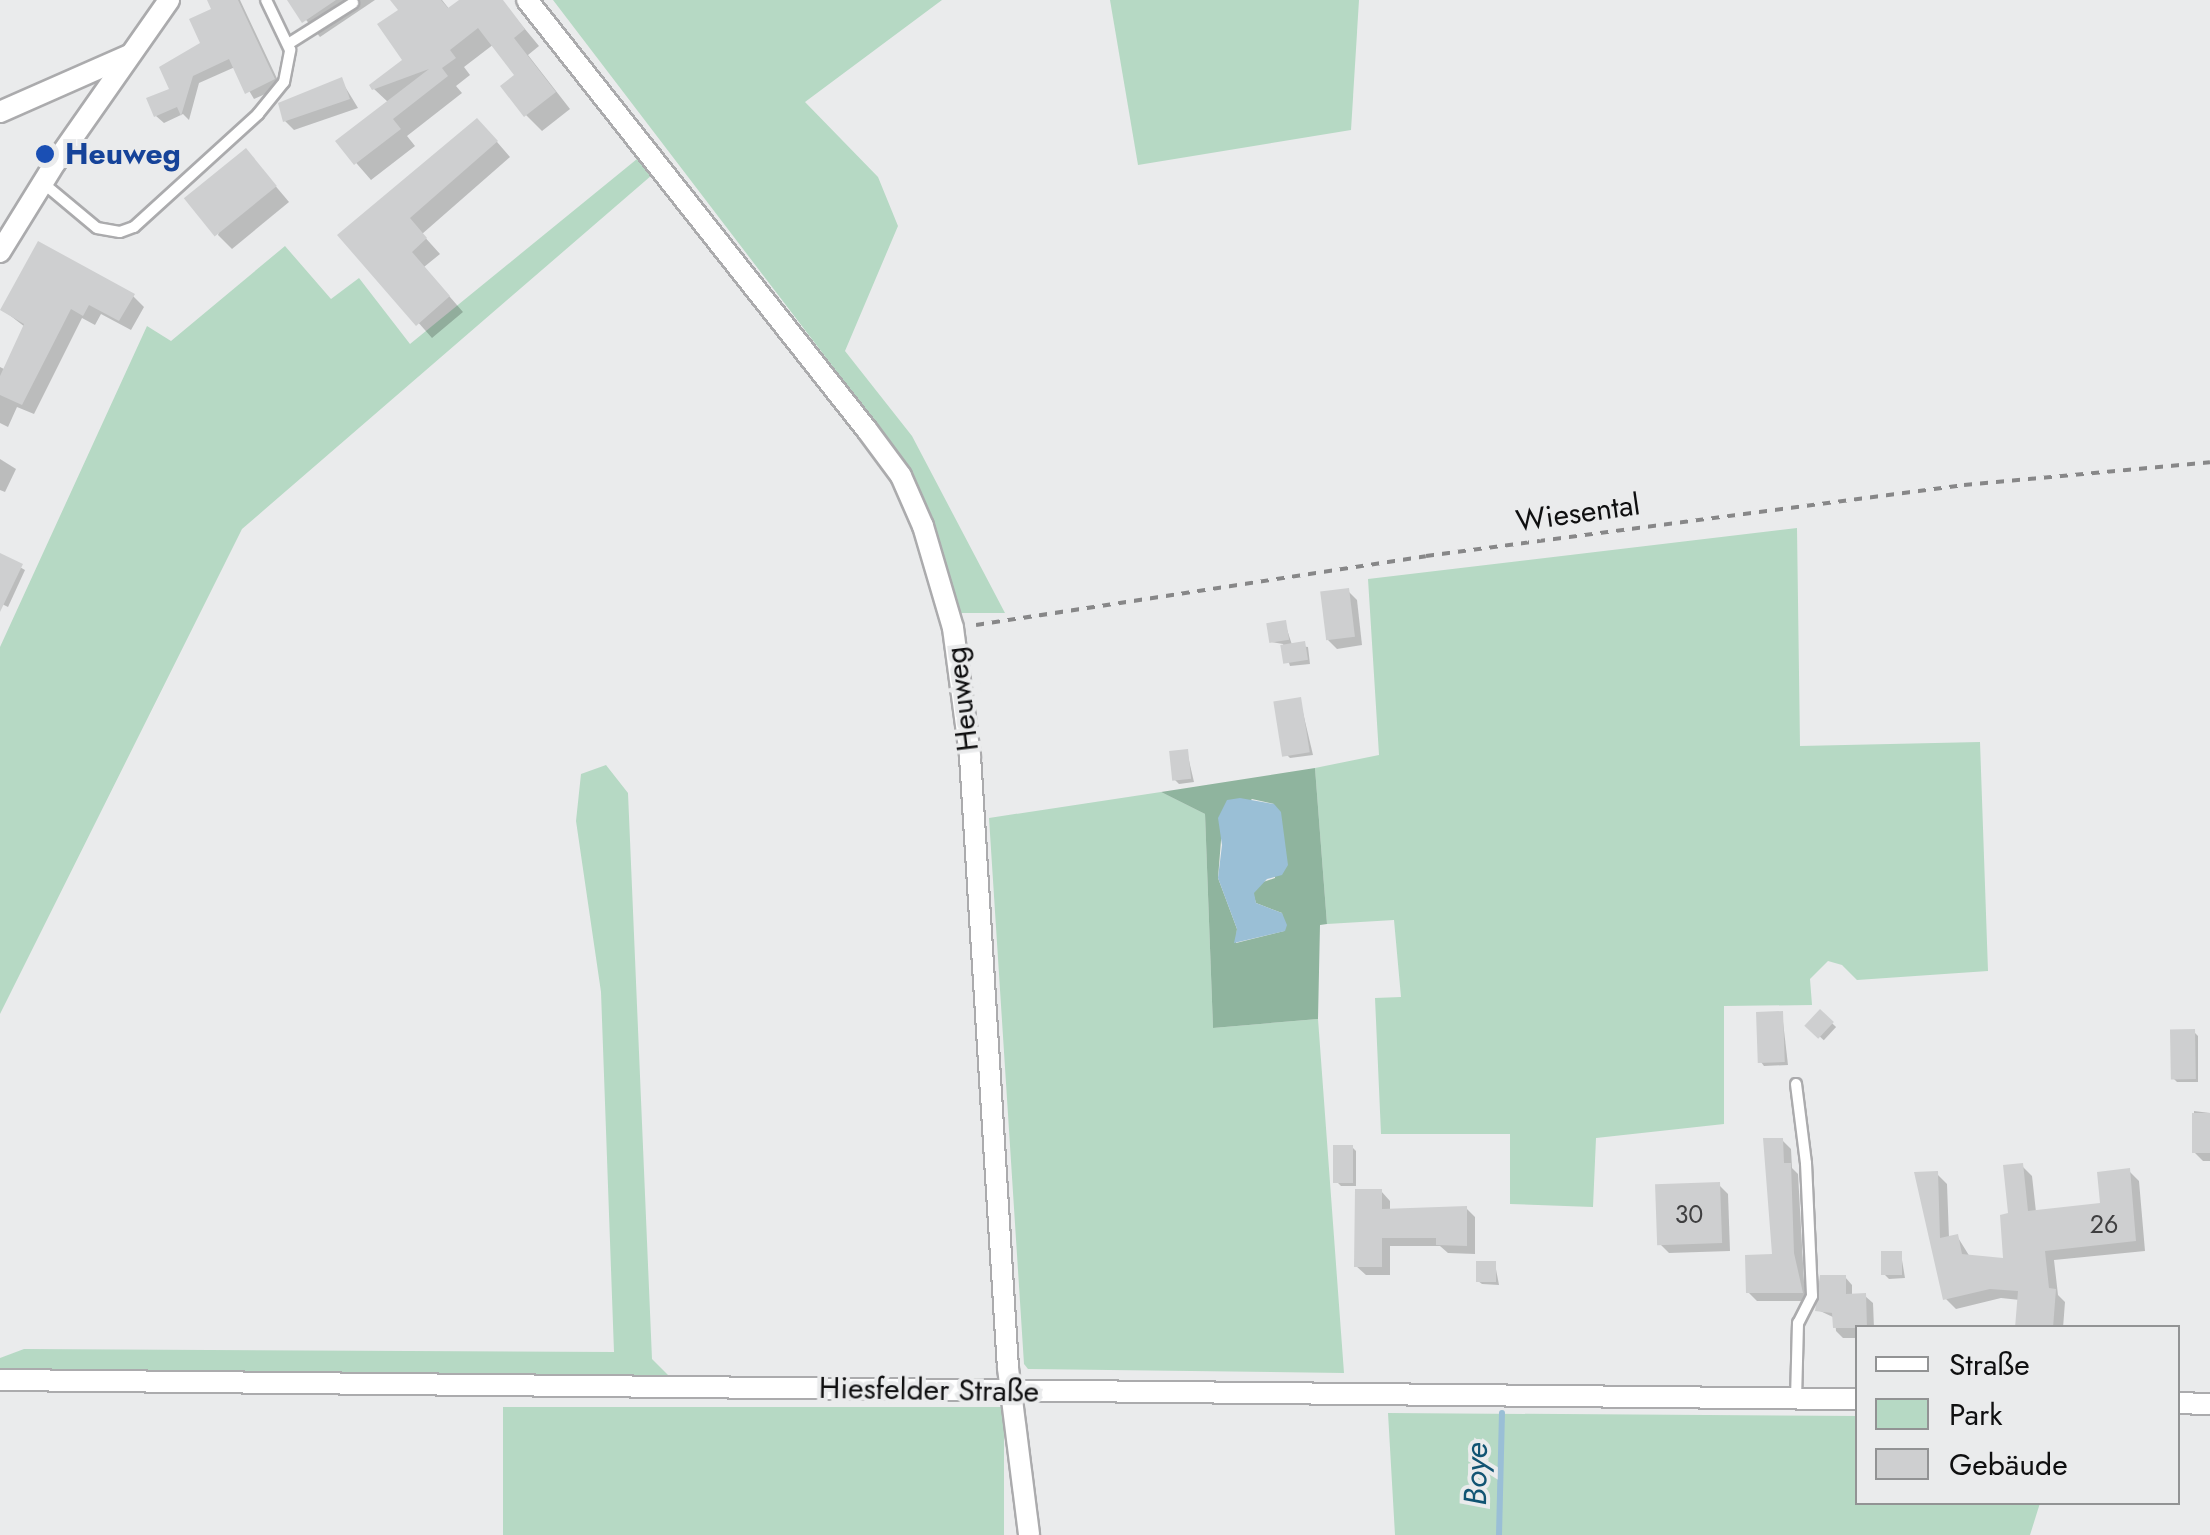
<!DOCTYPE html>
<meta charset="utf-8">
<style>
body{margin:0}
#map{position:relative;width:2210px;height:1535px;overflow:hidden;background:#eaebec;font-family:Jost,sans-serif}
div>[style]{position:absolute}
.green>*{inset:0;background:#b6d9c4;transform-origin:0 0}
.forest>*{inset:0;background:#8fb49e}
.water>*{inset:0;background:#9abfd6}
.shadow>*{inset:0;background:#0003;transform-origin:0 0}
.stream>*{height:6px;margin:-3px;padding:0 3px;transform-origin:3px;border-radius:3px;background:#9abfd6}
.building>*{inset:0;background:#cecfd0;transform-origin:0 0}
.path>*{height:4px;margin-top:-2px;transform-origin:0;background:repeating-linear-gradient(90deg,#878788 0 8px,transparent 0 16px)}
.roads{filter:drop-shadow(2px 0 #ababad) drop-shadow(-2px 0 #ababad) drop-shadow(0 2px #ababad) drop-shadow(0 -2px #ababad)}
.lane>*{height:10px;margin:-5px;padding:0 5px;transform-origin:5px;border-radius:5px;background:#fff}
.street>*{height:20px;margin:-10px;padding:0 10px;transform-origin:10px;border-radius:10px;background:#fff}
.dots>*{width:28px;height:28px;translate:-50% -50%;box-sizing:border-box;border:5px solid #eaebec;border-radius:50%}
span{translate:-50% -50%;white-space:nowrap;text-align:center;line-height:1.15;-webkit-text-stroke:8px #eaebec;paint-order:stroke}
.number-label{font-size:25px;color:#3f3f40}
.number-label span{-webkit-text-stroke-width:0}
.transit-label{font-size:30px;color:#164399;font-weight:700}
.left{translate:0 -50%;text-align:left}
.street-label{font-size:30px;color:#0f0f10}
.water-label{font-size:32px;color:#115473;font-style:italic}
.legend{position:absolute;left:1855px;top:1325px;width:325px;height:180px;box-sizing:border-box;background:#eaebec;border:2px solid #929394;margin:0;padding:12px 18px;list-style:none;font-size:30px;color:#0f0f10}
.legend li{display:flex;align-items:center;gap:20px;height:50px}
.legend b{width:50px;border:2px solid #929394}
</style>
<div id="map">
<div class="green">
<div style="clip-path:polygon(553px 0,942px 0,805px 102px,878px 177px,898px 226px,845px 351px,912px 436px,1005px 613px,957px 613px,911px 469px)"></div>
<div style="clip-path:polygon(1110px 0,1359px 0,1351px 130px,1138px 165px)"></div>
<div style="clip-path:polygon(637px 159px,652px 175px,242px 529px,0 1014px,0 647px,147px 326px,171px 341px,285px 246px,331px 299px,359px 278px,410px 344px)"></div>
<div style="clip-path:polygon(1797px 528px,1800px 746px,1980px 742px,1988px 971px,1857px 980px,1842px 965px,1828px 961px,1810px 979px,1812px 1005px,1724px 1006px,1724px 1124px,1596px 1138px,1593px 1207px,1510px 1204px,1510px 1134px,1381px 1134px,1375px 998px,1401px 997px,1394px 920px,1327px 924px,1315px 768px,1379px 755px,1368px 579px)"></div>
<div style="clip-path:polygon(606px 765px,628px 793px,652px 1359px,670px 1377px,0 1373px,0 1358px,24px 1349px,614px 1352px,601px 992px,576px 821px,581px 774px)"></div>
<div style="clip-path:polygon(1161px 792px,1205px 814px,1213px 1028px,1318px 1019px,1344px 1373px,1028px 1369px,1024px 1364px,989px 818px)"></div>
<div style="left:503px;top:1407px;width:501px;height:128px"></div>
<div style="clip-path:polygon(1388px 1413px,1857px 1416px,1858px 1502px,2040px 1503px,2030px 1535px,1395px 1535px)"></div>
</div>
<div class="forest">
<div style="clip-path:polygon(evenodd,1315px 768px,1327px 924px,1320px 925px,1318px 1019px,1213px 1028px,1205px 814px,1161px 792px,1315px 768px,1252px 799px,1274px 804px,1275px 878px,1260px 883px,1253px 893px,1256px 903px,1282px 913px,1284px 931px,1236px 943px,1237px 929px,1218px 878px,1222px 828px,1252px 799px)"></div>
</div>
<div class="water">
<div style="clip-path:polygon(1240px 798px,1274px 804px,1281px 812px,1288px 865px,1282px 875px,1267px 879px,1254px 893px,1256px 903px,1282px 913px,1287px 925px,1285px 931px,1234px 943px,1237px 929px,1218px 878px,1222px 845px,1218px 818px,1227px 800px)"></div>
</div>
<div class="shadow">
<div style="clip-path:polygon(211px 0,240px 0,281px 87px,254px 99px,235px 67px,199px 83px,189px 120px,183px 114px,164px 123px,156px 116px,203px 44px,214px 11px)"></div>
<div style="clip-path:polygon(290px 0,375px 0,320px 37px)"></div>
<div style="clip-path:polygon(393px 0,442px 0,450px 10px,463px 0,501px 0,539px 46px,528px 55px,570px 109px,542px 131px,526px 115px,518px 75px,494px 44px,464px 67px,470px 75px,456px 86px,462px 93px,407px 136px,415px 146px,371px 180px,338px 142px,389px 103px,374px 89px,405px 61px,402px 11px)"></div>
<div style="clip-path:polygon(341px 80px,358px 108px,294px 130px,285px 121px)"></div>
<div style="clip-path:polygon(491px 135px,510px 157px,422px 234px,440px 254px,424px 267px,463px 312px,432px 338px,341px 235px)"></div>
<div style="clip-path:polygon(246px 151px,289px 202px,232px 249px,218px 235px)"></div>
<div style="clip-path:polygon(133px 296px,144px 307px,131px 330px,101px 314px,95px 325px,82px 318px,34px 414px,17px 407px,8px 427px,0 423px,0 367px,6px 370px,25px 327px,3px 310px)"></div>
<div style="clip-path:polygon(0 459px,16px 469px,5px 492px,0 490px)"></div>
<div style="clip-path:polygon(0 556px,25px 570px,8px 607px,0 603px)"></div>
<div style="clip-path:polygon(1348px 591px,1357px 600px,1362px 645px,1337px 649px,1328px 640px)"></div>
<div style="clip-path:polygon(1285px 623px,1292px 645px,1308px 647px,1310px 664px,1290px 666px,1283px 644px,1271px 642px)"></div>
<div style="clip-path:polygon(1300px 700px,1313px 755px,1290px 758px,1286px 754px)"></div>
<div style="clip-path:polygon(1187px 752px,1194px 782px,1179px 784px,1175px 780px)"></div>
<div style="left:1820px;top:1012px;width:22px;height:18px;rotate:43deg"></div>
<div style="clip-path:polygon(1782px 1013px,1788px 1065px,1764px 1066px,1761px 1062px)"></div>
<div style="clip-path:polygon(2194px 1032px,2198px 1036px,2198px 1082px,2177px 1082px,2173px 1078px)"></div>
<div style="clip-path:polygon(2194px 1111px,2210px 1113px,2210px 1161px,2203px 1161px,2194px 1152px)"></div>
<div style="clip-path:polygon(1782px 1140px,1791px 1149px,1792px 1168px,1798px 1174px,1804px 1281px,1810px 1287px,1811px 1301px,1757px 1301px,1748px 1292px,1774px 1256px)"></div>
<div style="clip-path:polygon(1352px 1147px,1356px 1151px,1356px 1186px,1341px 1186px,1337px 1182px)"></div>
<div style="clip-path:polygon(2022px 1166px,2032px 1176px,2036px 1212px,2103px 1205px,2129px 1171px,2139px 1181px,2145px 1251px,2054px 1260px,2058px 1295px,2065px 1302px,2063px 1328px,2018px 1328px,2020px 1300px,2001px 1298px,1956px 1309px,1946px 1299px,1917px 1175px,1937px 1174px,1947px 1184px,1949px 1238px,1957px 1236px,1970px 1257px,2006px 1261px)"></div>
<div style="clip-path:polygon(1719px 1185px,1728px 1194px,1730px 1251px,1669px 1253px,1660px 1244px)"></div>
<div style="clip-path:polygon(1381px 1191px,1390px 1201px,1390px 1212px,1466px 1208px,1475px 1217px,1475px 1254px,1448px 1253px,1440px 1246px,1390px 1246px,1390px 1275px,1366px 1275px,1356px 1266px)"></div>
<div style="clip-path:polygon(1901px 1254px,1905px 1278px,1889px 1279px,1885px 1275px)"></div>
<div style="clip-path:polygon(1495px 1264px,1499px 1285px,1482px 1284px,1478px 1281px)"></div>
<div style="clip-path:polygon(1845px 1277px,1852px 1285px,1852px 1296px,1865px 1296px,1873px 1303px,1874px 1328px,1858px 1328px,1858px 1338px,1843px 1338px,1836px 1331px,1835px 1318px,1818px 1310px)"></div>
</div>
<div class="stream">
<div style="left:1499px;top:1535px;width:122px;rotate:-88.6deg"></div>
</div>
<div class="building">
<div style="clip-path:polygon(207px 0,238px 0,275px 79px,245px 94px,229px 59px,193px 76px,181px 116px,177px 107px,154px 117px,146px 98px,169px 89px,159px 67px,200px 43px,189px 19px,211px 9px)"></div>
<div style="clip-path:polygon(287px 0,336px 0,302px 23px)"></div>
<div style="clip-path:polygon(390px 0,441px 0,448px 8px,459px 0,503px 0,525px 29px,514px 38px,556px 92px,524px 117px,500px 86px,514px 75px,478px 28px,450px 50px,456px 58px,442px 68px,448px 76px,393px 119px,401px 129px,354px 165px,335px 141px,429px 69px,372px 90px,369px 85px,402px 60px,377px 24px,398px 10px)"></div>
<div style="clip-path:polygon(342px 77px,350px 99px,283px 122px,278px 103px)"></div>
<div style="clip-path:polygon(477px 118px,498px 141px,410px 218px,427px 238px,412px 252px,450px 296px,416px 326px,337px 235px)"></div>
<div style="left:246px;top:148px;width:49px;height:80px;rotate:51deg"></div>
<div style="clip-path:polygon(38px 241px,135px 294px,119px 321px,89px 305px,83px 316px,71px 309px,22px 405px,0 395px,0 376px,24px 324px,0 310px)"></div>
<div style="clip-path:polygon(0 553px,23px 564px,0 612px)"></div>
<div style="left:1349px;top:588px;width:49px;height:29px;rotate:83deg"></div>
<div style="left:1286px;top:620px;width:20px;height:20px;rotate:81deg"></div>
<div style="left:1305px;top:641px;width:19px;height:25px;rotate:81deg"></div>
<div style="left:1301px;top:697px;width:56px;height:28px;rotate:81deg"></div>
<div style="left:1188px;top:749px;width:30px;height:19px;rotate:84deg"></div>
<div style="left:1820px;top:1009px;width:19px;height:23px;rotate:43deg"></div>
<div style="left:1783px;top:1011px;width:51px;height:27px;rotate:88deg"></div>
<div style="left:2195px;top:1029px;width:50px;height:25px;rotate:89deg"></div>
<div style="left:2192px;top:1113px;width:18px;height:40px"></div>
<div style="clip-path:polygon(1763px 1138px,1783px 1138px,1784px 1163px,1791px 1163px,1794px 1253px,1803px 1293px,1746px 1293px,1745px 1255px,1772px 1254px)"></div>
<div style="left:1333px;top:1145px;width:20px;height:38px"></div>
<div style="clip-path:polygon(2023px 1163px,2028px 1211px,2100px 1203px,2097px 1172px,2130px 1168px,2136px 1241px,2045px 1251px,2049px 1288px,2056px 1289px,2053px 1328px,2015px 1328px,2018px 1291px,1990px 1289px,1943px 1300px,1914px 1172px,1938px 1171px,1940px 1238px,1958px 1234px,1962px 1254px,2003px 1258px,2000px 1215px,2008px 1213px,2003px 1165px)"></div>
<div style="left:1720px;top:1182px;width:61px;height:65px;rotate:88deg"></div>
<div style="clip-path:polygon(1355px 1189px,1382px 1189px,1382px 1209px,1467px 1206px,1467px 1246px,1436px 1245px,1436px 1238px,1382px 1238px,1382px 1267px,1354px 1267px)"></div>
<div style="left:1902px;top:1251px;width:24px;height:21px;rotate:90deg"></div>
<div style="left:1476px;top:1261px;width:20px;height:21px"></div>
<div style="clip-path:polygon(1820px 1275px,1846px 1275px,1846px 1294px,1866px 1293px,1867px 1328px,1833px 1328px,1832px 1313px,1815px 1311px)"></div>
</div>
<div class="path">
<div style="left:976px;top:625px;width:455px;rotate:-8.7deg"></div>
<div style="left:1426px;top:556px;width:543px;rotate:-7.52deg"></div>
<div style="left:1964px;top:485px;width:247px;rotate:-5.3deg"></div>
</div>
<div class="roads">
<div class="lane">
<div style="left:288px;top:44px;width:77px;rotate:-32.2deg"></div>
<div style="left:43px;top:183px;width:70px;rotate:39.8deg"></div>
<div style="left:97px;top:228px;width:23px;rotate:10deg"></div>
<div style="left:120px;top:232px;width:15px;rotate:-20deg"></div>
<div style="left:134px;top:227px;width:168px;rotate:-42.3deg"></div>
<div style="left:258px;top:114px;width:41px;rotate:-50.9deg"></div>
<div style="left:284px;top:82px;width:33px;rotate:-79deg"></div>
<div style="left:290px;top:50px;width:55px;rotate:-115.6deg"></div>
<div style="left:1796px;top:1084px;width:80px;rotate:82.8deg"></div>
<div style="left:1806px;top:1163px;width:133px;rotate:87.4deg"></div>
<div style="left:1812px;top:1296px;width:30px;rotate:117deg"></div>
<div style="left:1798px;top:1323px;width:75px;rotate:91.5deg"></div>
</div>
<div class="street">
<div style="left:527px;top:0;width:548px;rotate:51.67deg"></div>
<div style="left:867px;top:430px;width:57px;rotate:53.5deg"></div>
<div style="left:901px;top:476px;width:55px;rotate:66.3deg"></div>
<div style="left:923px;top:526px;width:106px;rotate:73.6deg"></div>
<div style="left:953px;top:628px;width:129px;rotate:82.4deg"></div>
<div style="left:970px;top:756px;width:613px;rotate:86.45deg"></div>
<div style="left:1008px;top:1368px;width:168px;rotate:82.8deg"></div>
<div style="left:0;top:112px;width:141px;rotate:-23.8deg"></div>
<div style="left:0;top:252px;width:105px;rotate:-58.3deg"></div>
<div style="left:55px;top:163px;width:199px;rotate:-55deg"></div>
<div style="left:0;top:1380px;width:1858px;rotate:0.59deg"></div>
<div style="left:2178px;top:1403px;width:32px;rotate:2deg"></div>
</div>
</div>
<div class="dots">
<div style="left:45px;top:154px;background:#1a4fb4"></div>
</div>
<div class="number-label">
<span style="left:1689px;top:1214px">30</span>
<span style="left:2104px;top:1224px">26</span>
</div>
<div class="transit-label">
<span class="left" style="left:65px;top:154px">Heuweg</span>
</div>
<div class="street-label">
<span style="left:1578px;top:513px;rotate:-8deg">Wiesental</span>
<span style="left:962px;top:699px;rotate:-97deg">Heuweg</span>
<span style="left:929px;top:1390px;rotate:1deg">Hiesfelder Straße</span>
</div>
<div class="water-label">
<span style="left:1476px;top:1474px;rotate:-89deg">Boye</span>
</div>
<ul class="legend">
<li><b style="height:12px;background:#fff"></b>Straße</li>
<li><b style="height:28px;background:#b6d9c4"></b>Park</li>
<li><b style="height:28px;background:#cecfd0"></b>Gebäude</li>
</ul>
</div>
